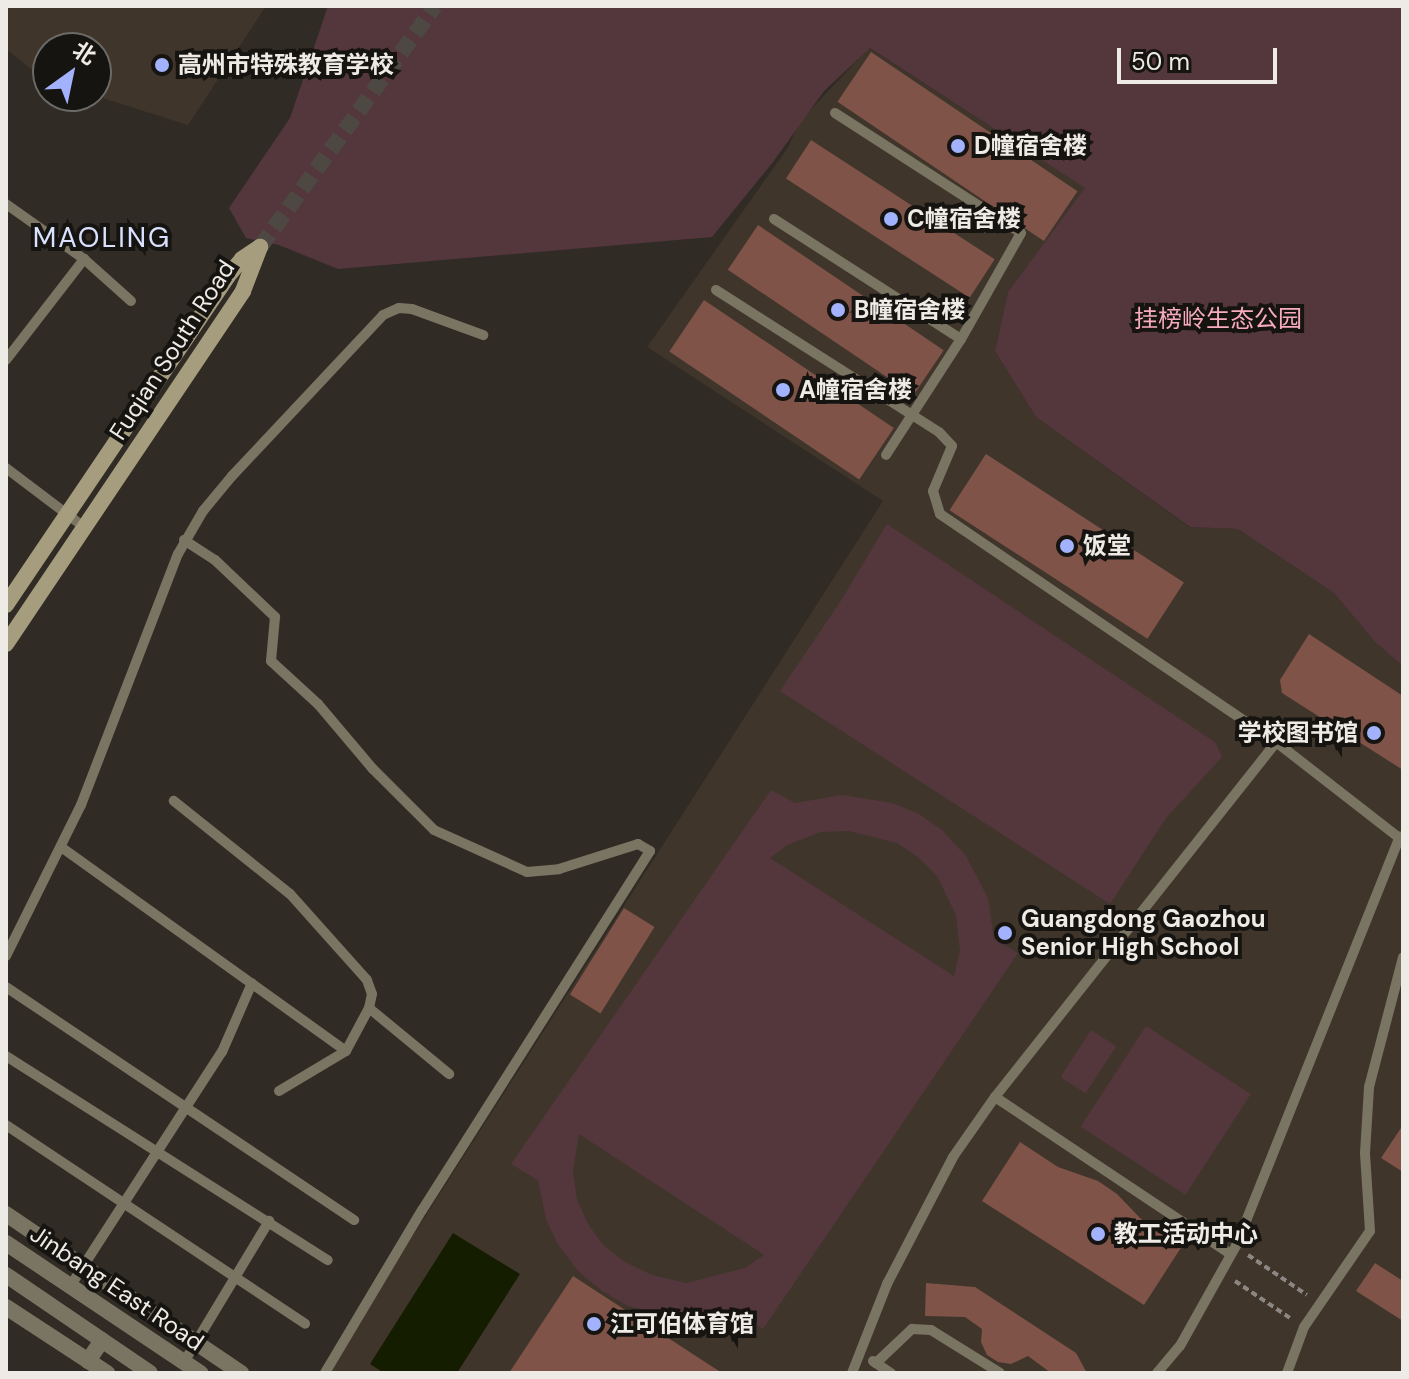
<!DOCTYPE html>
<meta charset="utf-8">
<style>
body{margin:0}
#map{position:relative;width:1409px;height:1379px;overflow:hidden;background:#312b25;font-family:"DM Sans","Noto Sans SC",sans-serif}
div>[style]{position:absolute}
.built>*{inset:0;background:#40352b}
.green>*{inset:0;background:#54363d;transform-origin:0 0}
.water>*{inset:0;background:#151d01}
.building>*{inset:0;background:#7f5348;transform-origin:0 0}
.secondary-tunnel>*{height:16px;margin-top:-8px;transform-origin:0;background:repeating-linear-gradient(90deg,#4d4842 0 16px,transparent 0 24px)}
.path>*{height:4px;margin-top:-2px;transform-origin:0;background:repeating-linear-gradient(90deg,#8c8782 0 6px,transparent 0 10px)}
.service>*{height:10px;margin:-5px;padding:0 5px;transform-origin:5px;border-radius:5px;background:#7a7462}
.minor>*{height:16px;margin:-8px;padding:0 8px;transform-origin:8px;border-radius:8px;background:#7a7462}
.tertiary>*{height:16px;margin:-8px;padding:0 8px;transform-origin:8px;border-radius:8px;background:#7a7462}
.secondary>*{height:16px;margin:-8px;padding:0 8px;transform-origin:8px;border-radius:8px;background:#a69d7f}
.dots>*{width:22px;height:22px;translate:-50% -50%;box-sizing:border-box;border:4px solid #161411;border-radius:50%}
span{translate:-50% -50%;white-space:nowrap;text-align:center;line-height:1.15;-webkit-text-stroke:8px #161411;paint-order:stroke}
.poi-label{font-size:24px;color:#eeeae6;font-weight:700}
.left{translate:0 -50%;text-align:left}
.right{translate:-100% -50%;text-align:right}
.park-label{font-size:24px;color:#f8abbd}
.street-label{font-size:24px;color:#eeeae6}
.quarter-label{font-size:28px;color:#dae1fe;letter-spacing:2px}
.frame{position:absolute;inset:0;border:8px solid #eeeae6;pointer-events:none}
.north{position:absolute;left:32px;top:32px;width:80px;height:80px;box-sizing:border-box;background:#161411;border:2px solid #6c6a66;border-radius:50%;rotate:33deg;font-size:22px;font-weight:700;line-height:32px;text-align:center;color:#eeeae6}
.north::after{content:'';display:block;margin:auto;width:28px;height:36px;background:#a3b2fd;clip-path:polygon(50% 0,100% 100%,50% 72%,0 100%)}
.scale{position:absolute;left:1117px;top:48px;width:160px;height:36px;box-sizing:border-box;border:4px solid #eeeae6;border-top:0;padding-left:10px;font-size:24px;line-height:28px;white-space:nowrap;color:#eeeae6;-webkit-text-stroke:6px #161411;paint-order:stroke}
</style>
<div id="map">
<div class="built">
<div style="clip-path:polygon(6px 6px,266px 6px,188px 125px,96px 96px,96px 48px,48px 48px,48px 81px,45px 80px,6px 49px)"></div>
<div style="clip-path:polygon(869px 48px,1086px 188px,1008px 292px,995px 351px,1036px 417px,1189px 527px,1238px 529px,1334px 593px,1375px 642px,1403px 666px,1403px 1373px,325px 1373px,883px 501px,647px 347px,789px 146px,799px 122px)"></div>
</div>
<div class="green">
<div style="clip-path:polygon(328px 6px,1403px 6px,1403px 666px,1375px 642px,1334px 593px,1238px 529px,1190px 527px,1036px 417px,995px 351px,1008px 292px,1085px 188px,870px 48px,824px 91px,773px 162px,712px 237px,338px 269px,279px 245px,246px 238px,229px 208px,290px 118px)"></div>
<div style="clip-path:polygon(887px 524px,1215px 742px,1222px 757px,1166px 818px,1110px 904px,780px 691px,840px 602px)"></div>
<div style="clip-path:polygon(evenodd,771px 790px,795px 803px,842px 795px,892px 803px,919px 814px,942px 830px,966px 856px,988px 898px,994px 939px,1018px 953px,763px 1329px,730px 1310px,694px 1317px,660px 1314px,628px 1306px,602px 1291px,579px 1272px,557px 1243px,546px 1219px,538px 1180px,511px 1164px,771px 790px,849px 831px,897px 843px,918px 857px,937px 876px,956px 915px,960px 951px,954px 976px,770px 858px,787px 845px,821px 832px,849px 831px,771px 790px,579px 1134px,763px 1254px,764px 1255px,745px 1268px,686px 1283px,652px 1275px,625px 1262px,603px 1245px,588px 1224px,577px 1200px,573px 1171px,579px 1134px)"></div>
<div style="left:1146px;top:1026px;width:125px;height:120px;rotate:33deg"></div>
<div style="left:1091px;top:1030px;width:30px;height:56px;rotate:33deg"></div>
</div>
<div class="water">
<div style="clip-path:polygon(453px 1233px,520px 1274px,457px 1373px,384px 1373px,370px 1364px)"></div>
</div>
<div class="building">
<div style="left:871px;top:52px;width:249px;height:60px;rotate:34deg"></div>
<div style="left:811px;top:140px;width:219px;height:46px;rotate:33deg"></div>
<div style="left:758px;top:225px;width:224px;height:54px;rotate:34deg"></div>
<div style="left:704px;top:300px;width:229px;height:62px;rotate:34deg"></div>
<div style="left:986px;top:454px;width:236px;height:67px;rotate:33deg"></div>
<div style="clip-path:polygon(1309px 634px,1403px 696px,1403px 770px,1282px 693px,1280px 680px)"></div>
<div style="left:624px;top:908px;width:36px;height:102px;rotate:32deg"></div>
<div style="clip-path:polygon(1403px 1125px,1403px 1172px,1381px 1158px)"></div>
<div style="clip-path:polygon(1020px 1142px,1058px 1167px,1098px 1181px,1117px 1194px,1144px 1222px,1182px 1246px,1144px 1305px,982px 1201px)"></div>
<div style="clip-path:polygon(1375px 1263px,1403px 1281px,1403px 1321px,1356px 1291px)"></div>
<div style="clip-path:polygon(573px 1276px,722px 1373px,509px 1373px)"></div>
<div style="clip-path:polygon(926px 1283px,975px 1287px,1076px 1353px,1087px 1373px,1051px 1373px,1028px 1356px,1011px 1364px,998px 1362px,987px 1355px,981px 1342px,982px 1329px,965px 1317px,925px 1316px)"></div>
</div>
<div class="secondary-tunnel">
<div style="left:260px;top:247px;width:298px;rotate:-54deg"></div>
</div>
<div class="path">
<div style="left:1248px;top:1255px;width:71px;rotate:34.1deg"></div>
<div style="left:1235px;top:1281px;width:66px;rotate:33.9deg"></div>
</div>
<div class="service">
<div style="left:835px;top:113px;width:221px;rotate:32.8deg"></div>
<div style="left:1021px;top:233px;width:122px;rotate:119.5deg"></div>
<div style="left:961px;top:339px;width:138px;rotate:122.9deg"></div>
<div style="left:6px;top:204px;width:95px;rotate:35.2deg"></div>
<div style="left:84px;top:259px;width:63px;rotate:41.8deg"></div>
<div style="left:774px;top:219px;width:222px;rotate:32.7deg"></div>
<div style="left:716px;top:290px;width:264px;rotate:32.5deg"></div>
<div style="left:939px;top:432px;width:19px;rotate:47deg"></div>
<div style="left:952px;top:446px;width:49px;rotate:112.9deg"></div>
<div style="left:933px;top:491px;width:24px;rotate:73deg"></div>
<div style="left:940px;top:514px;width:406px;rotate:34.2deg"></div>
<div style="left:1276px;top:742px;width:161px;rotate:37.9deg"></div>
<div style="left:6px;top:360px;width:128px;rotate:-52.3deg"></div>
<div style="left:6px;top:468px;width:98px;rotate:37.1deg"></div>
<div style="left:184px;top:540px;width:37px;rotate:33deg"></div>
<div style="left:215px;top:560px;width:83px;rotate:43.5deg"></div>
<div style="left:275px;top:617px;width:44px;rotate:95.2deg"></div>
<div style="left:271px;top:661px;width:64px;rotate:42.5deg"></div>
<div style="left:318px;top:704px;width:85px;rotate:49.8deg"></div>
<div style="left:373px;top:769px;width:86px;rotate:45deg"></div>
<div style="left:434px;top:830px;width:102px;rotate:24.3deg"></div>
<div style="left:527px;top:872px;width:32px;rotate:-5deg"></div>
<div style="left:559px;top:869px;width:83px;rotate:-17.6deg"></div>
<div style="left:638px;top:844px;width:14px;rotate:30deg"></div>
<div style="left:650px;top:851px;width:425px;rotate:122.4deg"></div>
<div style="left:422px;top:1210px;width:190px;rotate:120.8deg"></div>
<div style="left:61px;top:847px;width:350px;rotate:35.6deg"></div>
<div style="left:346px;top:1051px;width:49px;rotate:-61.9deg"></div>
<div style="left:369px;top:1008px;width:14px;rotate:-78deg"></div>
<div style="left:372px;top:994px;width:15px;rotate:-110deg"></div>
<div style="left:367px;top:980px;width:115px;rotate:-131.8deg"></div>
<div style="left:290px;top:894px;width:149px;rotate:-141.3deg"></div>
<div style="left:6px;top:956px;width:169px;rotate:-63.6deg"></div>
<div style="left:81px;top:805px;width:269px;rotate:-68.9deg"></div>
<div style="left:178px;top:554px;width:50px;rotate:-59.8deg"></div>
<div style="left:203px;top:511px;width:45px;rotate:-50.4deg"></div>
<div style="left:232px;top:476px;width:221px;rotate:-46.8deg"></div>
<div style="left:383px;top:315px;width:17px;rotate:-24deg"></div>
<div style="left:399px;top:308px;width:13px;rotate:4deg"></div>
<div style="left:412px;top:309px;width:76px;rotate:20.1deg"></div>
<div style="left:6px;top:987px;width:419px;rotate:33.8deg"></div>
<div style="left:369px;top:1008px;width:104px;rotate:39.5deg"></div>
<div style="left:6px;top:1056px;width:381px;rotate:32.4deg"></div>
<div style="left:279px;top:1091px;width:78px;rotate:-30.8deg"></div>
<div style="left:995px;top:1097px;width:283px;rotate:33.7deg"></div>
<div style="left:6px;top:1125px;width:359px;rotate:33.6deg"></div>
<div style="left:71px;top:1285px;width:278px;rotate:-57.1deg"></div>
<div style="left:222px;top:1052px;width:75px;rotate:-66.5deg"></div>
<div style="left:873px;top:1361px;width:22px;rotate:34deg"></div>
<div style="left:184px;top:1362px;width:165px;rotate:-58.9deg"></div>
<div style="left:876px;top:1363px;width:50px;rotate:-43.4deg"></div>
<div style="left:912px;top:1329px;width:19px;rotate:3deg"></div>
<div style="left:931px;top:1330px;width:81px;rotate:31.9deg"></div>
<div style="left:852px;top:1373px;width:96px;rotate:-68.5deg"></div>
<div style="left:887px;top:1284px;width:143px;rotate:-62.5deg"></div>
<div style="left:953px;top:1157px;width:73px;rotate:-55deg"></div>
<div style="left:995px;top:1097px;width:453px;rotate:-51.6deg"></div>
<div style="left:1157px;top:1373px;width:35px;rotate:-50deg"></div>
<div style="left:1180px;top:1346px;width:115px;rotate:-60.8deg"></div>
<div style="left:1236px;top:1246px;width:441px;rotate:-68.2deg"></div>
<div style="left:1287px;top:1373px;width:49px;rotate:-69.7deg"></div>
<div style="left:1304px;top:1327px;width:116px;rotate:-55.5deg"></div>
<div style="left:1370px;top:1231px;width:78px;rotate:-93.7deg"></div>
<div style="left:1365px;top:1153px;width:66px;rotate:-86.5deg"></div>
<div style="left:1369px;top:1087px;width:134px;rotate:-75.3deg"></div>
</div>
<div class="minor">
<div style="left:6px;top:1214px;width:284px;rotate:34.1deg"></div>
<div style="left:6px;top:1307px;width:121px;rotate:33.2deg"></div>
</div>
<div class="tertiary">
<div style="left:6px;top:1243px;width:234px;rotate:33.8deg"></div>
<div style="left:6px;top:1275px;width:174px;rotate:34.2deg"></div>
<div style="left:88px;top:1361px;width:25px;rotate:-56deg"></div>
</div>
<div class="secondary">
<div style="left:6px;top:605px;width:396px;rotate:-56deg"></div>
<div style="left:227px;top:277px;width:23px;rotate:-50deg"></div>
<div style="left:242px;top:259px;width:22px;rotate:-34deg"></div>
<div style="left:6px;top:644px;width:425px;rotate:-56.1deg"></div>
<div style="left:243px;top:291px;width:47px;rotate:-68.9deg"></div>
</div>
<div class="dots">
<div style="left:162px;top:65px;background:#a3b2fd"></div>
<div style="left:958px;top:146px;background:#a3b2fd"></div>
<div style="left:891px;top:219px;background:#a3b2fd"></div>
<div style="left:838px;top:310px;background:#a3b2fd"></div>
<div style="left:783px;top:390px;background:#a3b2fd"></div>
<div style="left:1067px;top:546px;background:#a3b2fd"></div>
<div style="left:1374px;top:733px;background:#a3b2fd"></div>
<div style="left:1005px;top:933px;background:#a3b2fd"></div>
<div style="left:1098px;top:1234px;background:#a3b2fd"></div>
<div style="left:594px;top:1324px;background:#a3b2fd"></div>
</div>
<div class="poi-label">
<span class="left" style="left:178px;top:65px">高州市特殊教育学校</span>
<span class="left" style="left:974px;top:146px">D幢宿舍楼</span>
<span class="left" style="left:907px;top:219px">C幢宿舍楼</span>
<span class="left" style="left:854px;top:310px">B幢宿舍楼</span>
<span class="left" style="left:799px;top:390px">A幢宿舍楼</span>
<span class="left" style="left:1083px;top:546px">饭堂</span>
<span class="right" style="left:1358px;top:733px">学校图书馆</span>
<span class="left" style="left:1021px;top:933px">Guangdong Gaozhou<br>Senior High School</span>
<span class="left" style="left:1114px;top:1234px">教工活动中心</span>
<span class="left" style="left:610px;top:1324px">江可伯体育馆</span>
</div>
<div class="park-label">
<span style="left:1218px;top:319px">挂榜岭生态公园</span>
</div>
<div class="street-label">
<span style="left:172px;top:350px;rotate:-57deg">Fuqian South Road</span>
<span style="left:117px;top:1288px;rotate:34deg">Jinbang East Road</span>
</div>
<div class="quarter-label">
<span style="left:102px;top:238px">MAOLING</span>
</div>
<div class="frame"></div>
<div class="north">北</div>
<div class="scale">50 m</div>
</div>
